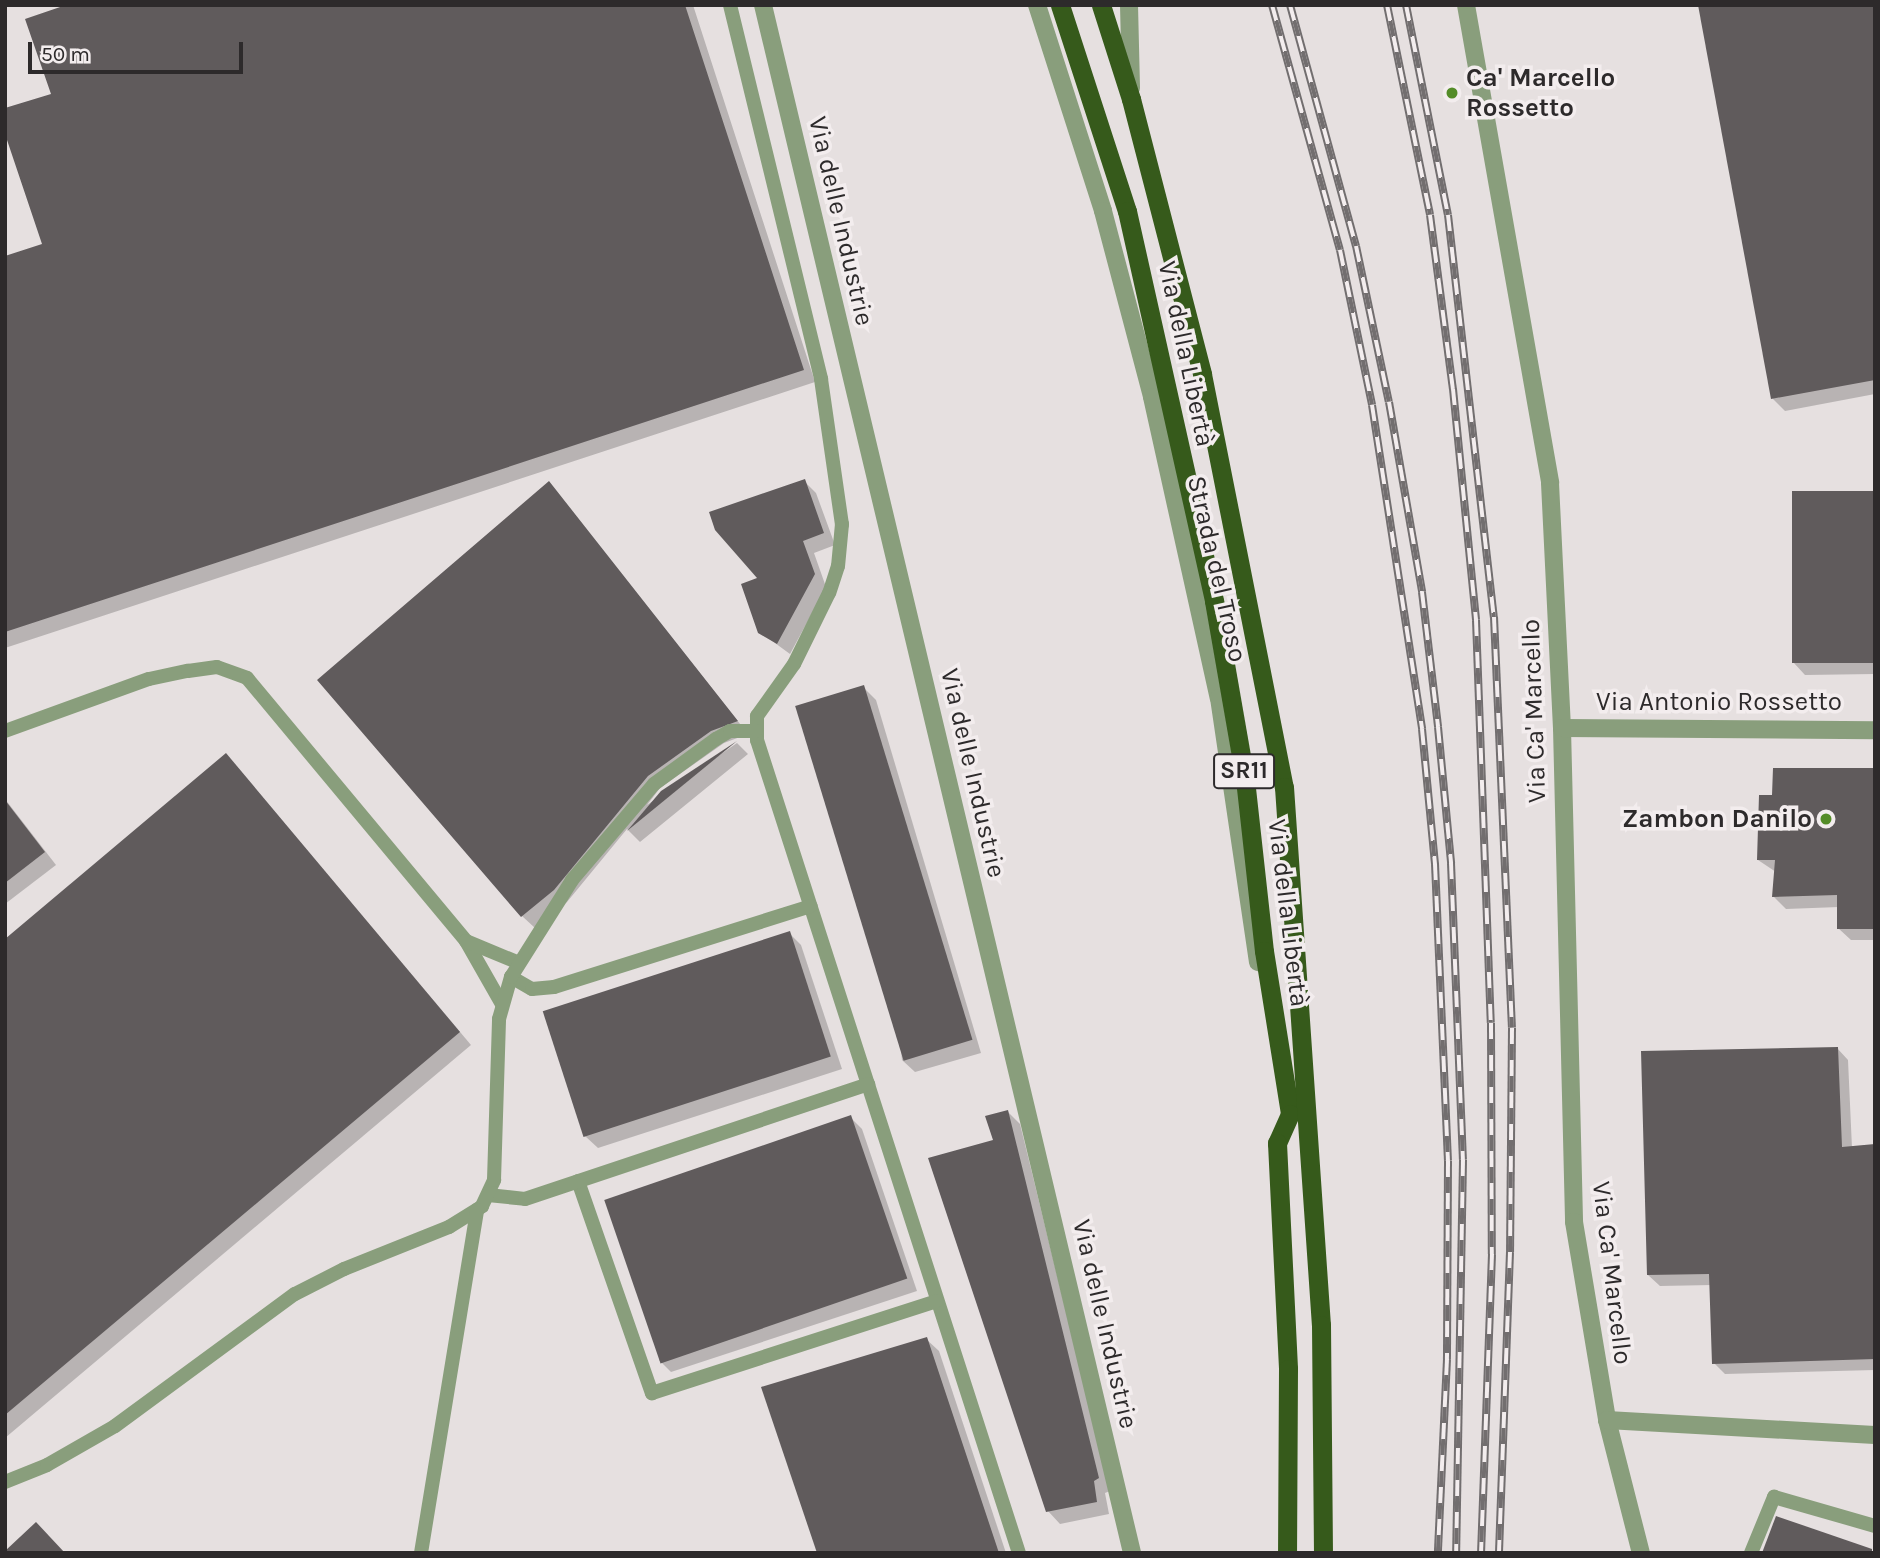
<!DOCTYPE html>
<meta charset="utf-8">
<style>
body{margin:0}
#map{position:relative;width:1880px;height:1558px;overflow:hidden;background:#e6e0e0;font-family:Karla,sans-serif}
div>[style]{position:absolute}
.shadow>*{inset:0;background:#0003}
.building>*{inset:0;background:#605b5c;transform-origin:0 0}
.service>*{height:14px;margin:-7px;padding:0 7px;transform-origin:7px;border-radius:7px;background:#899e7c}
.minor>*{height:18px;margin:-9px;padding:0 9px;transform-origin:9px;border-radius:9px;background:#899e7c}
.trunk>*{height:19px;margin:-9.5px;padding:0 9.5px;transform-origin:9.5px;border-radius:9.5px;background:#365a1b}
.rail>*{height:8px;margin-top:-4px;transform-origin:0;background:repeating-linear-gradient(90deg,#f3edee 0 16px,#726e6f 0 32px);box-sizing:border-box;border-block:2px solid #726e6f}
.dots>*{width:19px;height:19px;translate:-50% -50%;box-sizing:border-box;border:4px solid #f3edee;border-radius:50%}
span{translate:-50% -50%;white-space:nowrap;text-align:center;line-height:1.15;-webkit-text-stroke:7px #f3edee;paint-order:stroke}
.shield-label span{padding:2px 5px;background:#f3edee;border:2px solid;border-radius:5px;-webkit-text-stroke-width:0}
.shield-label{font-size:24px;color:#2d2a2b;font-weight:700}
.poi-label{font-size:26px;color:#2d2a2b;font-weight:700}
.left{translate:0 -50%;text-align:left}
.right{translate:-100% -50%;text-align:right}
.street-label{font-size:26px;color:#2d2a2b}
.frame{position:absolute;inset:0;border:7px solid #2d2a2b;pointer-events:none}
.scale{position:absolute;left:28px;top:42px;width:215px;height:32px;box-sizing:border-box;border:4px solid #2d2a2b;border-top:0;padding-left:9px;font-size:21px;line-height:24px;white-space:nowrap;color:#2d2a2b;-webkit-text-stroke:5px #f3edee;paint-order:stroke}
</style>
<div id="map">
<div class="shadow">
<div style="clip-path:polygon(72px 5px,693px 5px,815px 382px,5px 648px,5px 258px,44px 246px,53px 95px)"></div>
<div style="clip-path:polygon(1875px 5px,1875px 394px,1785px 411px,1773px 399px)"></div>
<div style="clip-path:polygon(804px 481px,816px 493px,835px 545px,814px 553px,826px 587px,790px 654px,760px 632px,760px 579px)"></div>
<div style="clip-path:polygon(549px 483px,748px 734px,724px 743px,660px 788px,647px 805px,737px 743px,748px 754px,640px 842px,627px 829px,567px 902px,535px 928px,522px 916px)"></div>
<div style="clip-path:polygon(1875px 492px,1875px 674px,1805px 675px,1793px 662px)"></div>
<div style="clip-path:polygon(863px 687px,876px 700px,981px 1053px,915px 1072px,902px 1060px)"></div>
<div style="clip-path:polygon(238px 768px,471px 1045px,5px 1438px,5px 942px)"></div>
<div style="clip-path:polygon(1875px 770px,1875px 940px,1851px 940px,1838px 928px,1839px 907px,1786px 909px,1774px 897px,1776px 872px,1758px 860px,1774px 797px)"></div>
<div style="clip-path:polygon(5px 799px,56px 865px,5px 904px)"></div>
<div style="clip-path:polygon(789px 933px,801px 945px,842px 1069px,598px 1148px,585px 1136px)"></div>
<div style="clip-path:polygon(1837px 1048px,1848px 1060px,1852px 1148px,1875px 1146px,1875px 1370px,1725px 1374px,1714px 1363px,1712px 1285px,1660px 1286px,1648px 1275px)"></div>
<div style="clip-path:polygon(1008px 1112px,1020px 1124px,1110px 1491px,1105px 1493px,1109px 1514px,1060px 1524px,1048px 1511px)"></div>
<div style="clip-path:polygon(850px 1117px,862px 1129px,917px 1291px,671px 1372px,659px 1360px)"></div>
<div style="clip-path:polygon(926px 1339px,939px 1351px,1006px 1553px,819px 1553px)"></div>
</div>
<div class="building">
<div style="clip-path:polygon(66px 5px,685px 5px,804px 370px,5px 632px,5px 256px,42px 244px,5px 134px,5px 108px,51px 94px,25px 19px)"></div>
<div style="clip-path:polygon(1698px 5px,1875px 5px,1875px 380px,1771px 399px)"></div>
<div style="clip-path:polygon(805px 479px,824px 533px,803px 541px,815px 574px,777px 644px,758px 633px,741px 584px,757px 578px,715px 530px,709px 512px)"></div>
<div style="clip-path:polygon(549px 481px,738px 721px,711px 731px,648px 776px,554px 890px,521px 917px,317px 680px)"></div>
<div style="left:1792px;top:491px;width:83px;height:172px"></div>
<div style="left:864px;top:685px;width:371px;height:72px;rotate:73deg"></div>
<div style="clip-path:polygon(737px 741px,627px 831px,661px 791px)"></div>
<div style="clip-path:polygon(226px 753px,460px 1032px,5px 1415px,5px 939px)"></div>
<div style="clip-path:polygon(1773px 768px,1875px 768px,1875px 929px,1837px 929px,1837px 895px,1772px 897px,1775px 860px,1757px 860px,1759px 795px,1772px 795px)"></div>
<div style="clip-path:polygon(5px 800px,45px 852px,5px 883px)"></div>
<div style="left:790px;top:931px;width:132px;height:260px;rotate:72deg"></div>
<div style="clip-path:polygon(1838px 1047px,1842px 1147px,1875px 1144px,1875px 1359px,1712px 1364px,1709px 1274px,1647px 1275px,1641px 1051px)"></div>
<div style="clip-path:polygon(1008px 1110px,1099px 1478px,1094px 1481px,1097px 1502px,1046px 1512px,928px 1158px,993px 1140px,985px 1116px)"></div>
<div style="left:851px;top:1115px;width:173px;height:261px;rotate:71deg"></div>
<div style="clip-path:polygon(927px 1337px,999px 1553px,817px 1553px,761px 1387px)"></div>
<div style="clip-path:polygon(1776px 1516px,1872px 1549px,1872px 1553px,1762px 1553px)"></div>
<div style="clip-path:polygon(36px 1522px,65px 1553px,5px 1553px,5px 1551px)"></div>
</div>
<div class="service">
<div style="left:730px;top:5px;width:385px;rotate:76.3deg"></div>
<div style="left:821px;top:379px;width:147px;rotate:81.8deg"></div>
<div style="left:842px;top:524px;width:42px;rotate:95.4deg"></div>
<div style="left:838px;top:566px;width:28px;rotate:108deg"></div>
<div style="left:829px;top:593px;width:79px;rotate:116.2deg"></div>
<div style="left:794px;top:664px;width:64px;rotate:125.4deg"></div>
<div style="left:757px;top:716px;width:24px;rotate:90deg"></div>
<div style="left:757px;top:740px;width:854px;rotate:72.14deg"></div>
<div style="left:5px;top:731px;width:153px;rotate:-19.9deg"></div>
<div style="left:149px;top:679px;width:40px;rotate:-12deg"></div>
<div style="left:188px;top:671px;width:29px;rotate:-8deg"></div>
<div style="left:217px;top:667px;width:32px;rotate:20deg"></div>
<div style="left:247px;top:678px;width:342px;rotate:50.2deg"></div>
<div style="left:466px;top:941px;width:73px;rotate:60.3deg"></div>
<div style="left:466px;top:941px;width:57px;rotate:22.5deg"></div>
<div style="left:511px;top:977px;width:24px;rotate:30deg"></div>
<div style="left:532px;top:989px;width:22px;rotate:-5deg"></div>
<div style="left:554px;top:987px;width:269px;rotate:-17.5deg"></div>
<div style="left:578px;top:1181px;width:225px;rotate:70.8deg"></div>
<div style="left:652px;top:1393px;width:299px;rotate:-17.9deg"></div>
<div style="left:488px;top:1195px;width:37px;rotate:6deg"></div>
<div style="left:525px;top:1199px;width:362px;rotate:-18.5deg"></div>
<div style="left:5px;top:1482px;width:45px;rotate:-22deg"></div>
<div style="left:47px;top:1465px;width:78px;rotate:-29.8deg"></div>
<div style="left:115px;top:1426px;width:223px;rotate:-36.3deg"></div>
<div style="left:295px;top:1294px;width:55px;rotate:-27deg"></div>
<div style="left:344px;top:1269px;width:113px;rotate:-21.8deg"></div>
<div style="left:449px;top:1227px;width:39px;rotate:-32deg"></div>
<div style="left:482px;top:1206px;width:29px;rotate:-65deg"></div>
<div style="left:494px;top:1180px;width:161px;rotate:-88.2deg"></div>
<div style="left:499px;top:1019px;width:44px;rotate:-74.1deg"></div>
<div style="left:511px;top:977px;width:115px;rotate:-57.8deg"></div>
<div style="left:572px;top:880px;width:126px;rotate:-49.5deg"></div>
<div style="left:654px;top:784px;width:77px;rotate:-36deg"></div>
<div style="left:716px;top:739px;width:16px;rotate:-30deg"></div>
<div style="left:730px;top:731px;width:26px"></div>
<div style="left:421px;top:1553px;width:348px;rotate:-80.7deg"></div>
<div style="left:1751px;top:1553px;width:61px;rotate:-67.7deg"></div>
<div style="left:1774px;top:1497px;width:105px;rotate:16deg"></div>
</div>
<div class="minor">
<div style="left:763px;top:5px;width:1591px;rotate:76.59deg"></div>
<div style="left:1037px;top:5px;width:216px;rotate:72.2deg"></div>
<div style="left:1103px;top:211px;width:192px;rotate:75.2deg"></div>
<div style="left:1152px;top:397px;width:308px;rotate:77.5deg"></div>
<div style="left:1219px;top:698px;width:267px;rotate:81.6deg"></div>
<div style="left:1129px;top:5px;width:83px;rotate:88.6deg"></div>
<div style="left:1466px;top:5px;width:485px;rotate:80deg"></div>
<div style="left:1550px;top:483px;width:245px;rotate:87.2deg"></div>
<div style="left:1562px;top:728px;width:494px;rotate:88.6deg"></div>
<div style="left:1574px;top:1222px;width:201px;rotate:80.5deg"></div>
<div style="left:1607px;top:1420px;width:137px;rotate:75.7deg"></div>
<div style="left:1562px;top:728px;width:313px;rotate:0.4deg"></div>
<div style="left:1607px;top:1420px;width:268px;rotate:3.2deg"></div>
</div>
<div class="trunk">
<div style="left:1060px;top:5px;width:217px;rotate:72deg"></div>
<div style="left:1127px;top:211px;width:400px;rotate:77.4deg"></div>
<div style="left:1214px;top:601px;width:181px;rotate:80.1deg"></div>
<div style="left:1245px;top:779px;width:173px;rotate:83.7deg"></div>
<div style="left:1264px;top:951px;width:165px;rotate:80.9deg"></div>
<div style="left:1290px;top:1114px;width:32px;rotate:114deg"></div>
<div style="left:1277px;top:1143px;width:226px;rotate:87.2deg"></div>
<div style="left:1288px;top:1369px;width:184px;rotate:90.3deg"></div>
<div style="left:1101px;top:5px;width:99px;rotate:72.3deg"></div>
<div style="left:1131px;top:99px;width:284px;rotate:75.5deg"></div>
<div style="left:1202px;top:374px;width:421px;rotate:78.8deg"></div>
<div style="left:1284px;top:787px;width:539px;rotate:86.07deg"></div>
<div style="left:1321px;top:1325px;width:228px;rotate:89.5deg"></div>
</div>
<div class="rail">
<div style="left:1272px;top:5px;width:254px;rotate:74.5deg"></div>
<div style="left:1340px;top:250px;width:158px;rotate:78.3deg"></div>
<div style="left:1372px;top:405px;width:328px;rotate:81.2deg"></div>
<div style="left:1422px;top:729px;width:136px;rotate:84.5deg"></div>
<div style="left:1435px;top:864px;width:297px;rotate:87.5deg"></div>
<div style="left:1448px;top:1161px;width:198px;rotate:90.3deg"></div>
<div style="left:1447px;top:1359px;width:194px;rotate:92.7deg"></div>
<div style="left:1290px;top:5px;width:250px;rotate:74.7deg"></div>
<div style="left:1356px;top:246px;width:159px;rotate:78.1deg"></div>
<div style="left:1389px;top:402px;width:193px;rotate:80.1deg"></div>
<div style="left:1422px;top:592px;width:136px;rotate:83.2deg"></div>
<div style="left:1438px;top:727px;width:137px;rotate:84.5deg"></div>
<div style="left:1451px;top:863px;width:297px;rotate:87.7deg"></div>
<div style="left:1463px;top:1160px;width:393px;rotate:91deg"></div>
<div style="left:1387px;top:5px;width:214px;rotate:78.4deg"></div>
<div style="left:1430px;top:215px;width:176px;rotate:82.5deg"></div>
<div style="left:1453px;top:389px;width:232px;rotate:84.3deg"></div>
<div style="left:1476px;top:620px;width:403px;rotate:87.9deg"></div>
<div style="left:1491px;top:1023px;width:231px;rotate:89.8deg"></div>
<div style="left:1492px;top:1254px;width:299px;rotate:92.1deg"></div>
<div style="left:1406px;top:5px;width:214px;rotate:78.7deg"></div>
<div style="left:1448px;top:215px;width:405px;rotate:83.5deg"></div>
<div style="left:1494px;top:617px;width:411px;rotate:87.5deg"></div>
<div style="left:1512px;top:1028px;width:224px;rotate:90.5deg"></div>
<div style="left:1510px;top:1252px;width:301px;rotate:92.1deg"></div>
</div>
<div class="dots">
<div style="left:1452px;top:93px;background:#548c28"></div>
<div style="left:1826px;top:819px;background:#548c28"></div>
</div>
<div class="shield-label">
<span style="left:1244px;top:771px">SR11</span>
</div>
<div class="poi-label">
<span class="left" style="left:1466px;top:93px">Ca' Marcello<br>Rossetto</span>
<span class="right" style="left:1812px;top:819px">Zambon Danilo</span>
</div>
<div class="street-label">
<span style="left:841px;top:221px;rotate:77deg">Via delle Industrie</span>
<span style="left:1186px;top:354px;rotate:78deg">Via della Libertà</span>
<span style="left:1217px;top:569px;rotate:77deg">Strada del Troso</span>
<span style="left:1719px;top:702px">Via Antonio Rossetto</span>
<span style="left:1534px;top:711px;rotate:-92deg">Via Ca' Marcello</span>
<span style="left:973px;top:773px;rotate:77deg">Via delle Industrie</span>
<span style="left:1288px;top:913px;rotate:83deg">Via della Libertà</span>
<span style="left:1612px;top:1273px;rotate:83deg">Via Ca' Marcello</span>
<span style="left:1105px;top:1324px;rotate:77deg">Via delle Industrie</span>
</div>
<div class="frame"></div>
<div class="scale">50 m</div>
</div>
